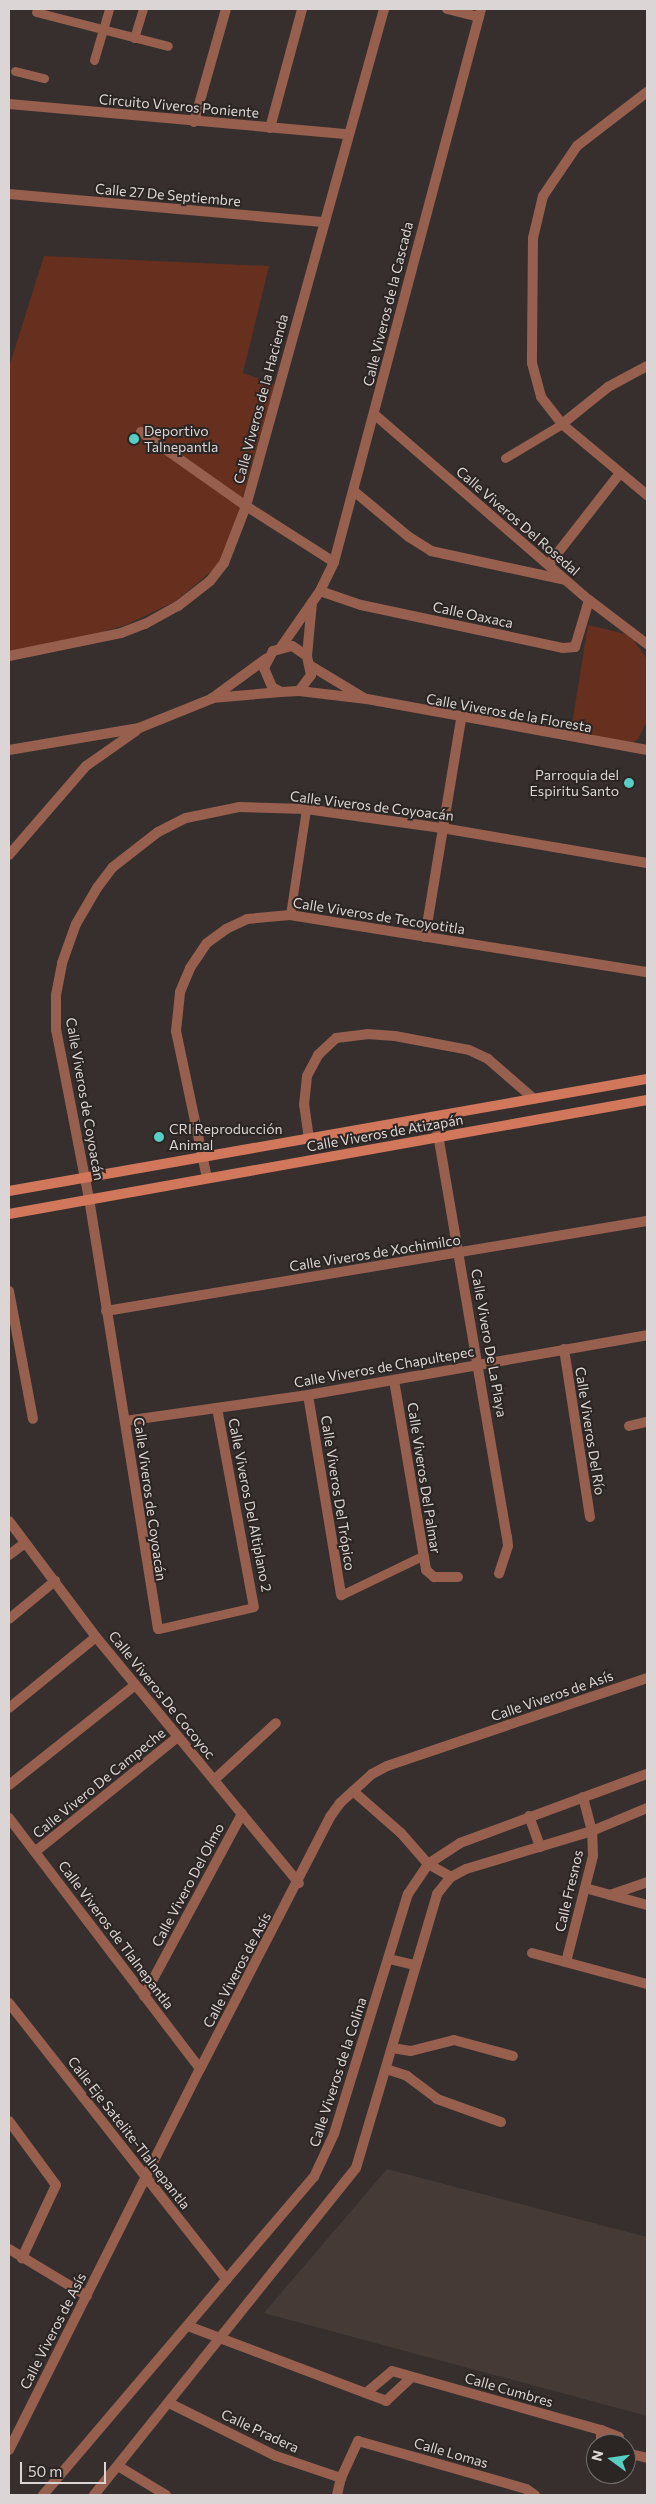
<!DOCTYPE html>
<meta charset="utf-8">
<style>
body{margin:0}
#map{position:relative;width:656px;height:2504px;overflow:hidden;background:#362f2d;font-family:Commissioner,sans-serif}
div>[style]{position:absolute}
.built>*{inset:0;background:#463a36}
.green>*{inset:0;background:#662f1e}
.pedestrian>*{height:9px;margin:-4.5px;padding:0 4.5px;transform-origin:4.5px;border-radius:4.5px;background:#975f4e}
.minor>*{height:10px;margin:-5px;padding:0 5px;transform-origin:5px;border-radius:5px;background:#975f4e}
.tertiary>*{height:10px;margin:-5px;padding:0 5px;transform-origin:5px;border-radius:5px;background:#975f4e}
.secondary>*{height:10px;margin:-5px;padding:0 5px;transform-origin:5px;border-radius:5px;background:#d0775c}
.dots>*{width:14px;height:14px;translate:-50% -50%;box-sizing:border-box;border:2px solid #2b2523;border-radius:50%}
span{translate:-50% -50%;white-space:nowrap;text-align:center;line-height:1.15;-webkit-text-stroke:4px #2b2523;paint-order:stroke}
.street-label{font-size:14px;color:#dbd6d5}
.poi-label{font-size:14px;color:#dbd6d5}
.left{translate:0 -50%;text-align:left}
.right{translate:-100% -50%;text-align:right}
.frame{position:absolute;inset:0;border:10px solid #dbd6d5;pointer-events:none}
.north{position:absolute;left:586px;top:2434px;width:50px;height:50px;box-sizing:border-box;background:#2b2523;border:1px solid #716c6a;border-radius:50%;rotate:284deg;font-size:14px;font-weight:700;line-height:20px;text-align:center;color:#dbd6d5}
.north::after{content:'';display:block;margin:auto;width:18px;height:22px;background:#56cec4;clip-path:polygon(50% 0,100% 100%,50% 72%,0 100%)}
.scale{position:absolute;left:20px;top:2462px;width:86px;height:22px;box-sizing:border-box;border:2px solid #dbd6d5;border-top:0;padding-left:6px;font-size:15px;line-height:18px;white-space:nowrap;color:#dbd6d5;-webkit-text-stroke:4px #2b2523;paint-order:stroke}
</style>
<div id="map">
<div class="built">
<div style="clip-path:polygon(387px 2169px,647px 2237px,647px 2416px,264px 2313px)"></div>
</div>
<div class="green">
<div style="clip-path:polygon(44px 256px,269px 266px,243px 373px,275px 384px,238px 514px,221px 563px,176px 601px,126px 625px,70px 641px,9px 652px,9px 367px)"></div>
<div style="clip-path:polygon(588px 625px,630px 635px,647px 659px,647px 721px,638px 739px,628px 746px,570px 736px)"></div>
</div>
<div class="pedestrian">
<div style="left:36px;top:12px;width:136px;rotate:14.4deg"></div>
<div style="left:134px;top:38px;width:30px;rotate:-73deg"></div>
<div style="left:94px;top:60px;width:53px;rotate:-73.6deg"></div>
<div style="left:15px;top:71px;width:30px;rotate:14deg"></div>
<div style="left:505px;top:458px;width:66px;rotate:-30.8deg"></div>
<div style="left:290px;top:915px;width:107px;rotate:-81.4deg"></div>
<div style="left:341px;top:1595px;width:90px;rotate:-25.7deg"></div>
<div style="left:158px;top:1629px;width:98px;rotate:-12.9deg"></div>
</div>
<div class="minor">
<div style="left:447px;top:9px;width:33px;rotate:14deg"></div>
<div style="left:647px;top:92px;width:88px;rotate:142.4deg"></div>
<div style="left:577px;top:146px;width:60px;rotate:124.2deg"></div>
<div style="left:543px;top:196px;width:43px;rotate:103.4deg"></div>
<div style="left:533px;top:238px;width:125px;rotate:90.5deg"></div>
<div style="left:532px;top:363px;width:35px;rotate:75deg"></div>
<div style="left:541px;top:397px;width:34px;rotate:52deg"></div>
<div style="left:562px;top:424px;width:111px;rotate:39.9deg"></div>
<div style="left:9px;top:104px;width:340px;rotate:5.1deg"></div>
<div style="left:194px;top:122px;width:117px;rotate:-74.2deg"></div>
<div style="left:270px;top:128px;width:123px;rotate:-74.9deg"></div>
<div style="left:374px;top:414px;width:284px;rotate:40.9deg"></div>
<div style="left:589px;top:600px;width:73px;rotate:37.2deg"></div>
<div style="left:562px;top:424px;width:59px;rotate:-38.8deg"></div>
<div style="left:608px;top:387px;width:44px;rotate:-28.3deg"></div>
<div style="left:141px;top:432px;width:128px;rotate:35.2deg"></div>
<div style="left:355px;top:492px;width:70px;rotate:39.8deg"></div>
<div style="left:409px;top:537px;width:26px;rotate:32deg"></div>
<div style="left:431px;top:551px;width:137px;rotate:12.2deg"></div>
<div style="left:549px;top:564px;width:115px;rotate:-52deg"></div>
<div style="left:320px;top:591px;width:43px;rotate:18.9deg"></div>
<div style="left:361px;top:605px;width:207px;rotate:12deg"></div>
<div style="left:563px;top:648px;width:12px;rotate:-5deg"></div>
<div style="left:575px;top:647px;width:49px;rotate:-73.4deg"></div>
<div style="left:281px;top:647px;width:68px;rotate:-55.1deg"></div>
<div style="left:320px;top:591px;width:32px;rotate:-64deg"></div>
<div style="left:307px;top:656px;width:18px;rotate:-146deg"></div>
<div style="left:292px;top:646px;width:20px;rotate:165deg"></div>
<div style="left:273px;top:651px;width:19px;rotate:118deg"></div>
<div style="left:264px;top:668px;width:21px;rotate:67deg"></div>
<div style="left:272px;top:687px;width:10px;rotate:29deg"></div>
<div style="left:281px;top:692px;width:18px;rotate:-3deg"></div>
<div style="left:299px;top:691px;width:20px;rotate:-53deg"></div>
<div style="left:311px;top:675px;width:19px;rotate:-102deg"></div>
<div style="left:307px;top:656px;width:54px;rotate:-84.7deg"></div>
<div style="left:311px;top:666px;width:62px;rotate:31.1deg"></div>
<div style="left:299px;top:691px;width:68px;rotate:6.7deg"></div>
<div style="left:367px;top:699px;width:285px;rotate:10.3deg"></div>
<div style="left:212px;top:698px;width:69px;rotate:-5deg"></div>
<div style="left:9px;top:750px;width:132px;rotate:-9.6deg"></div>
<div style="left:139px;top:728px;width:78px;rotate:-21.9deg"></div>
<div style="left:211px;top:699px;width:69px;rotate:-36.2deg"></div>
<div style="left:9px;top:855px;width:118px;rotate:-49.1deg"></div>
<div style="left:86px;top:766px;width:61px;rotate:-35deg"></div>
<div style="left:425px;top:937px;width:221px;rotate:-80.6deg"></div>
<div style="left:435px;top:1117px;width:426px;rotate:80.3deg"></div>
<div style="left:507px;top:1537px;width:9px;rotate:84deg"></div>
<div style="left:508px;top:1546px;width:29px;rotate:108deg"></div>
<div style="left:309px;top:1139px;width:34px;rotate:-98deg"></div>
<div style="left:304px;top:1105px;width:29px;rotate:-84deg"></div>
<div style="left:307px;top:1076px;width:24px;rotate:-62deg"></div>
<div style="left:318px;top:1055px;width:25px;rotate:-43deg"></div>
<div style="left:336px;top:1038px;width:31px;rotate:-7deg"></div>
<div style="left:367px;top:1034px;width:28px;rotate:4deg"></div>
<div style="left:395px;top:1036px;width:75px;rotate:10.7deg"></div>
<div style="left:469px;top:1050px;width:21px;rotate:25deg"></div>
<div style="left:488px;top:1059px;width:61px;rotate:41deg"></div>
<div style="left:207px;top:1178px;width:150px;rotate:-101.9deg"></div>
<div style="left:176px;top:1031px;width:39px;rotate:-84deg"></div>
<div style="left:180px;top:992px;width:26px;rotate:-67deg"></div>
<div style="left:190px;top:968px;width:30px;rotate:-56deg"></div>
<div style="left:207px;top:943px;width:24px;rotate:-36deg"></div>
<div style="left:226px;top:929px;width:23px;rotate:-25deg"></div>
<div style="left:247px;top:919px;width:43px;rotate:-5.3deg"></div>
<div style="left:290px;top:915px;width:362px;rotate:9.1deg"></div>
<div style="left:9px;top:1291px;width:130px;rotate:79.4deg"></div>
<div style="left:106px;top:1311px;width:548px;rotate:-9.45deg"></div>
<div style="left:564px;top:1349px;width:170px;rotate:81.2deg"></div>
<div style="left:394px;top:1380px;width:193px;rotate:80.4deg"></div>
<div style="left:426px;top:1570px;width:11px;rotate:41deg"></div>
<div style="left:434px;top:1577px;width:24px"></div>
<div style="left:308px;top:1395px;width:203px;rotate:80.6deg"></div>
<div style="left:217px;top:1408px;width:202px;rotate:79.5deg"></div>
<div style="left:125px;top:1421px;width:185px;rotate:-8.1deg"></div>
<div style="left:308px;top:1395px;width:344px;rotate:-10deg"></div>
<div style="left:629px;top:1426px;width:18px;rotate:-13deg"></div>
<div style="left:9px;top:1521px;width:145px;rotate:53.1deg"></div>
<div style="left:96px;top:1637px;width:319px;rotate:50.5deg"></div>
<div style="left:9px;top:1555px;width:20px;rotate:-37deg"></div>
<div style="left:9px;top:1619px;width:60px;rotate:-39.6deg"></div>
<div style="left:158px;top:1629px;width:436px;rotate:-99.1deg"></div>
<div style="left:89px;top:1199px;width:172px;rotate:-101deg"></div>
<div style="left:56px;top:1030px;width:35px;rotate:-90deg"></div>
<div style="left:56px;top:995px;width:33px;rotate:-79deg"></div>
<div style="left:62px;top:963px;width:41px;rotate:-70.3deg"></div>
<div style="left:76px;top:924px;width:42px;rotate:-59.7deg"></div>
<div style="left:97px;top:888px;width:26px;rotate:-53deg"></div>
<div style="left:113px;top:867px;width:57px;rotate:-37.9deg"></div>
<div style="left:158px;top:832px;width:31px;rotate:-27deg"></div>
<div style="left:186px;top:818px;width:54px;rotate:-11.7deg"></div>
<div style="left:239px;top:807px;width:67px;rotate:1.7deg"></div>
<div style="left:306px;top:809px;width:137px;rotate:8deg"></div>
<div style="left:442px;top:828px;width:208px;rotate:9.7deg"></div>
<div style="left:9px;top:1708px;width:112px;rotate:-39.2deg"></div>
<div style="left:214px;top:1780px;width:84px;rotate:-42.6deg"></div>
<div style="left:9px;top:1785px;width:161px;rotate:-38.4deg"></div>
<div style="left:353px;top:1791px;width:64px;rotate:41.2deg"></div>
<div style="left:401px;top:1833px;width:41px;rotate:48.9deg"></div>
<div style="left:428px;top:1864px;width:26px;rotate:29deg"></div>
<div style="left:9px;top:1818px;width:315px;rotate:52.7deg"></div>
<div style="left:36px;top:1851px;width:182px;rotate:-38.8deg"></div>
<div style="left:585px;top:1888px;width:64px;rotate:15.3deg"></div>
<div style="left:610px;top:1895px;width:39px;rotate:-19deg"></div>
<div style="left:532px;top:1953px;width:119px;rotate:15.1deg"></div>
<div style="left:566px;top:1962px;width:109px;rotate:-75.7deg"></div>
<div style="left:593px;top:1856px;width:25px;rotate:-92deg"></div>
<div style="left:592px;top:1831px;width:35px;rotate:-105deg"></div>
<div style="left:144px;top:1996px;width:207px;rotate:-61.7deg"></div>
<div style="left:9px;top:2003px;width:352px;rotate:51.8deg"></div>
<div style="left:392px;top:2048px;width:19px;rotate:9deg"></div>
<div style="left:411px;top:2051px;width:44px;rotate:-14.3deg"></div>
<div style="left:454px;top:2040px;width:61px;rotate:15.2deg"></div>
<div style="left:386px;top:2069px;width:22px;rotate:18deg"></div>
<div style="left:407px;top:2076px;width:38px;rotate:37deg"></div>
<div style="left:437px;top:2099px;width:68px;rotate:19.8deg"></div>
<div style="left:9px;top:2121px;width:79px;rotate:53.7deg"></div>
<div style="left:56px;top:2185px;width:81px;rotate:115deg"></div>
<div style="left:9px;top:2249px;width:91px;rotate:31.1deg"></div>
<div style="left:188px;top:2326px;width:212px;rotate:20.7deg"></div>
<div style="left:386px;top:2401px;width:35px;rotate:-43deg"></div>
<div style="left:366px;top:2393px;width:34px;rotate:-40deg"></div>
<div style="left:392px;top:2371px;width:217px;rotate:15.8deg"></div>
<div style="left:601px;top:2430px;width:19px;rotate:21deg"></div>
<div style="left:619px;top:2437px;width:7px;rotate:82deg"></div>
<div style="left:169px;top:2403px;width:119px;rotate:26.4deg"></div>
<div style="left:276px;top:2456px;width:69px;rotate:18.7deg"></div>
<div style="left:601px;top:2430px;width:13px;rotate:90deg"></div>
<div style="left:601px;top:2443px;width:3px;rotate:18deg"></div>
<div style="left:626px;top:2453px;width:22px;rotate:13deg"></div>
<div style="left:118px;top:2466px;width:56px;rotate:31.1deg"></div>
<div style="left:337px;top:2495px;width:17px;rotate:-77deg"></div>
<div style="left:341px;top:2478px;width:41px;rotate:-65.3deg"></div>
<div style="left:358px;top:2441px;width:175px;rotate:15.9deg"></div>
<div style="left:526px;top:2489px;width:11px;rotate:34deg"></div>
</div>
<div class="tertiary">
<div style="left:9px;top:194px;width:317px;rotate:5.1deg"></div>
<div style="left:246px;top:506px;width:104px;rotate:32.5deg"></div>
<div style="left:334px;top:562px;width:572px;rotate:-75.11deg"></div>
<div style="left:9px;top:656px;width:114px;rotate:-11.6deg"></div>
<div style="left:121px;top:633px;width:26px;rotate:-21deg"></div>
<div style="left:145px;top:624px;width:38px;rotate:-29deg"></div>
<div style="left:178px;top:606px;width:41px;rotate:-38deg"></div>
<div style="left:210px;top:581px;width:23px;rotate:-52deg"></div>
<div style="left:224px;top:563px;width:61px;rotate:-68.9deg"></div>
<div style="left:246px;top:506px;width:516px;rotate:-74.48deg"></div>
<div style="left:529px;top:1816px;width:33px;rotate:70deg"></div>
<div style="left:389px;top:1959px;width:27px;rotate:13deg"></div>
<div style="left:9px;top:2450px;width:426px;rotate:-63.4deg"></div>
<div style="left:200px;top:2069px;width:284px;rotate:-62.7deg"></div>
<div style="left:330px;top:1817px;width:17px;rotate:-54deg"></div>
<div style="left:340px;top:1803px;width:43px;rotate:-42.2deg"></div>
<div style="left:372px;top:1774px;width:17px;rotate:-28deg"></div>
<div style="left:387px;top:1766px;width:274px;rotate:-18.7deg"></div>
<div style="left:43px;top:2495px;width:418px;rotate:-49.6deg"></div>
<div style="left:314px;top:2177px;width:47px;rotate:-65.1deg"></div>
<div style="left:334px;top:2134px;width:251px;rotate:-72.9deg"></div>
<div style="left:408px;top:1894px;width:36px;rotate:-56deg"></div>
<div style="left:428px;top:1864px;width:38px;rotate:-33deg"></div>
<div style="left:460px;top:1843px;width:199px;rotate:-20.3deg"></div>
<div style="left:94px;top:2495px;width:419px;rotate:-51.3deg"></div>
<div style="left:356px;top:2168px;width:286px;rotate:-73.5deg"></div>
<div style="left:437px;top:1894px;width:22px;rotate:-51deg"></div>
<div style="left:451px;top:1877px;width:17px;rotate:-28deg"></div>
<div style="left:466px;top:1869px;width:132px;rotate:-16.8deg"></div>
<div style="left:592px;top:1831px;width:60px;rotate:-22.7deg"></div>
</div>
<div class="secondary">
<div style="left:9px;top:1191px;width:648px;rotate:-9.96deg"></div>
<div style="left:9px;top:1214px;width:648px;rotate:-10.13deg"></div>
</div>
<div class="dots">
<div style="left:134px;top:439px;background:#56cec4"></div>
<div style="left:629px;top:783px;background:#56cec4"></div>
<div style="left:159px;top:1137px;background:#56cec4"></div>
</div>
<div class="street-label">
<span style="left:179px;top:106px;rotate:5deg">Circuito Viveros Poniente</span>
<span style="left:168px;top:195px;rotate:5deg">Calle 27 De Septiembre</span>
<span style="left:388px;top:304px;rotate:-76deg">Calle Viveros de la Cascada</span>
<span style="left:261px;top:399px;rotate:-75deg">Calle Viveros de la Hacienda</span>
<span style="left:518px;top:521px;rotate:41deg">Calle Viveros Del Rosedal</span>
<span style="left:473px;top:615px;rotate:12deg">Calle Oaxaca</span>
<span style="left:509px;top:713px;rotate:10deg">Calle Viveros de la Floresta</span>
<span style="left:372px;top:806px;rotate:7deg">Calle Viveros de Coyoacán</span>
<span style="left:379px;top:916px;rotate:9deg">Calle Viveros de Tecoyotitla</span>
<span style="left:85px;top:1099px;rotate:80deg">Calle Viveros de Coyoacán</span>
<span style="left:385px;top:1133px;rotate:-10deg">Calle Viveros de Atizapán</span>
<span style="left:375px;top:1253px;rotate:-9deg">Calle Viveros de Xochimilco</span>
<span style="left:489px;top:1343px;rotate:80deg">Calle Vivero De La Playa</span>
<span style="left:384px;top:1367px;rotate:-10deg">Calle Viveros de Chapultepec</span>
<span style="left:590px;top:1431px;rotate:81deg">Calle Viveros Del Río</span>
<span style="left:424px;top:1478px;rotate:81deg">Calle Viveros Del Palmar</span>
<span style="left:338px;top:1493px;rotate:81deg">Calle Viveros Del Trópico</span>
<span style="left:150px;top:1499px;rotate:82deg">Calle Viveros de Coyoacán</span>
<span style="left:250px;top:1505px;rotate:79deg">Calle Viveros Del Altiplano 2</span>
<span style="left:162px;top:1695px;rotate:51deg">Calle Viveros De Cocoyoc</span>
<span style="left:552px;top:1696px;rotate:-19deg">Calle Viveros de Asís</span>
<span style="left:99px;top:1783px;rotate:-39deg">Calle Vivero De Campeche</span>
<span style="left:188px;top:1885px;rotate:-62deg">Calle Vivero Del Olmo</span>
<span style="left:569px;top:1891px;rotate:-77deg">Calle Fresnos</span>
<span style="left:116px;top:1935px;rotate:53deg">Calle Viveros de Tlalnepantla</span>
<span style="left:237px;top:1970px;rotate:-62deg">Calle Viveros de Asís</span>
<span style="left:338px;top:2072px;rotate:-72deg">Calle Viveros de la Colina</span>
<span style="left:129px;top:2133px;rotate:52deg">Calle Eje Satelite-Tlalnepantla</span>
<span style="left:53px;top:2331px;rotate:-63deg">Calle Viveros de Asís</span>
<span style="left:509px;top:2390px;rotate:16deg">Calle Cumbres</span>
<span style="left:260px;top:2431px;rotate:25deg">Calle Pradera</span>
<span style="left:451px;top:2453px;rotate:16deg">Calle Lomas</span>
</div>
<div class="poi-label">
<span class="left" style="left:144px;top:439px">Deportivo<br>Talnepantla</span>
<span class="right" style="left:619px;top:783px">Parroquia del<br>Espiritu Santo</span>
<span class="left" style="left:169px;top:1137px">CRI Reproducción<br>Animal</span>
</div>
<div class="frame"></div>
<div class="north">N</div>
<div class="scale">50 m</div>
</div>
